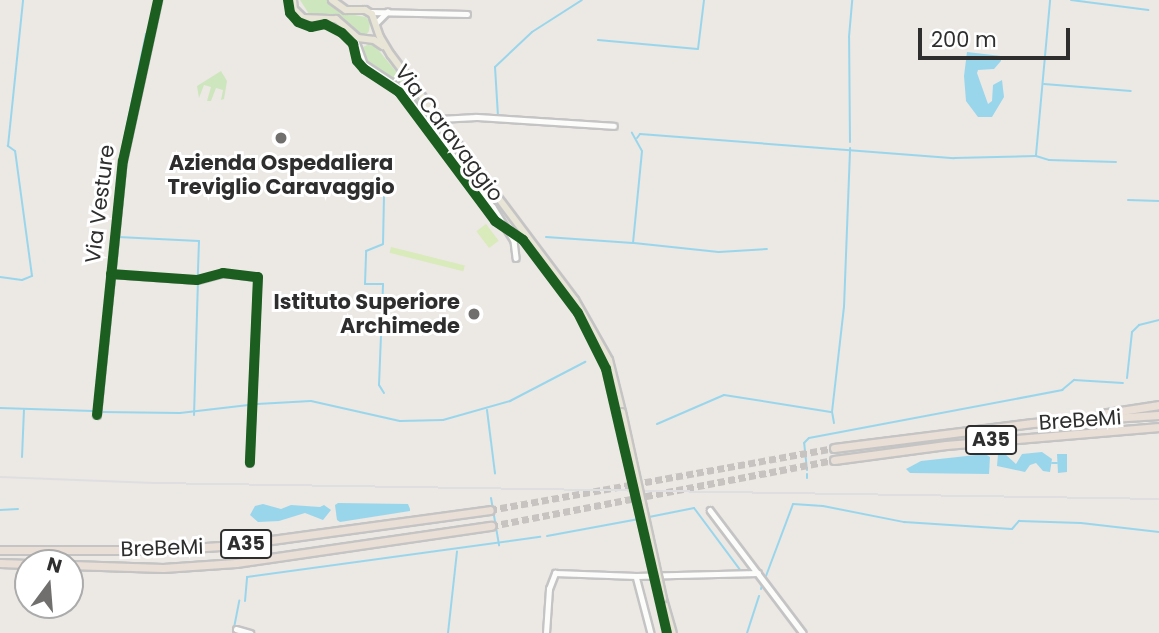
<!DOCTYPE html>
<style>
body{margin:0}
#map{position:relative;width:1159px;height:633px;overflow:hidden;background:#ece8e4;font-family:Poppins,sans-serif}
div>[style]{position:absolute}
.green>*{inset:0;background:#cee6be}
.pitch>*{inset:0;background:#d9eabb;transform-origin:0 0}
.water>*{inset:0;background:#99d6ec}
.stream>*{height:2px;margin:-1px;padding:0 1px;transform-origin:1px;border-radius:1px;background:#99d6ec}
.highway-tunnel>*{height:7px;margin-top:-3.5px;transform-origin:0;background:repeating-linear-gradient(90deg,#c6c3c0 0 7px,transparent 0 10.5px)}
.roads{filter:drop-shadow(2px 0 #c5c4c5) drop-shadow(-2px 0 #c5c4c5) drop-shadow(0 2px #c5c4c5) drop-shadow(0 -2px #c5c4c5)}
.street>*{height:4.5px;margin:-2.25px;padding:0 2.25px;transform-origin:2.25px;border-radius:2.25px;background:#fcfcfb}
.primary>*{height:6px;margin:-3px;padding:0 3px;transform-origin:3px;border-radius:3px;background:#e8e4d6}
.highway>*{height:7px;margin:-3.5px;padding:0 3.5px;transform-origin:3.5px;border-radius:3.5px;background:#eadfd6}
.rail>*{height:2px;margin:-1px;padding:0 1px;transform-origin:1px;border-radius:1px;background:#dfdfe1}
.bridges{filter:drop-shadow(2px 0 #c6c5c4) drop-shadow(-2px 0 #c6c5c4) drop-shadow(0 2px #c6c5c4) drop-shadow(0 -2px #c6c5c4)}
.primary-bridge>*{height:6px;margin:-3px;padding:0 3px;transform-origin:3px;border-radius:3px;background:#e8e4d6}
.cycleway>*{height:10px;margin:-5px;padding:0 5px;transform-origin:5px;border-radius:5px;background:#1b5e20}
.dots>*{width:19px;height:19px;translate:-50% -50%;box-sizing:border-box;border:4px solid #fff;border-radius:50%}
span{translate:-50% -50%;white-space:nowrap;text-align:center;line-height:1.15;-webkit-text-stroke:6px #fff;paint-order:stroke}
.shield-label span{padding:2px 5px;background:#fff;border:2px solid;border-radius:5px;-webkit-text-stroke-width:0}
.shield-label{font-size:19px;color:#2e2e2e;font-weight:700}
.street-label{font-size:21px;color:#2e2e2e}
.poi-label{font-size:21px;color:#2e2e2e;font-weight:700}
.right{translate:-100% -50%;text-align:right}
.north{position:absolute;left:14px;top:549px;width:70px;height:70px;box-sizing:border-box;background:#fff;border:2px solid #ababab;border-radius:50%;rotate:16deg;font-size:19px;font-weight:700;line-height:28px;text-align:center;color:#2e2e2e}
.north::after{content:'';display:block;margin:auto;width:24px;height:32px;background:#706f6e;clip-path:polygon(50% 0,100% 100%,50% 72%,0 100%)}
.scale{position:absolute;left:918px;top:28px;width:152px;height:32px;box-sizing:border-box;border:4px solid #2e2e2e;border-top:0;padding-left:9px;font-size:21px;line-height:24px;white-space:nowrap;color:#2e2e2e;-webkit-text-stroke:5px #fff;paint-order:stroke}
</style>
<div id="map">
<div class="green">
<div style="clip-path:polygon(300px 0,328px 0,342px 13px,366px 17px,370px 22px,369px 31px,366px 35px,356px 33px,346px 21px,332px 14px,309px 14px)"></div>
<div style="clip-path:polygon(369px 44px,376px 47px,433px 117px,430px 120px,400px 84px,365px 62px,363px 47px)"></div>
<div style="clip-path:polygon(221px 71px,227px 81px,224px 99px,221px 100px,223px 90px,216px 88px,211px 101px,207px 101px,211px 87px,204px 85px,199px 98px,197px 86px)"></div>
</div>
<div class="pitch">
<div style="left:486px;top:224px;width:21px;height:12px;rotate:53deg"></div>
<div style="left:391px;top:247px;width:76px;height:6px;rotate:14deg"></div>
</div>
<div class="water">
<div style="clip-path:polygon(967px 52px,1001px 56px,1001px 61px,994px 69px,978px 70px,977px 73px,988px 104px,992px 101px,993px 85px,1002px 80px,1004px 97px,992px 117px,978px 117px,966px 101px,964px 76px)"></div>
<div style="clip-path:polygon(1042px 452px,1052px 459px,1050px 472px,1043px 471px,1036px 463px,1030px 465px,1025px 472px,997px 466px,998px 454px,1005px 454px,1016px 464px,1022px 454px)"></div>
<div style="clip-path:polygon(985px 454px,990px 457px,989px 474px,910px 473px,906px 469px,921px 461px)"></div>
<div style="clip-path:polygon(1057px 454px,1067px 454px,1067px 472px,1058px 473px)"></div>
<div style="clip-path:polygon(338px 503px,408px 504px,410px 509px,410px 511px,340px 522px,337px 520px,335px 505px)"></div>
<div style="clip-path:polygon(263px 504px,281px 509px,291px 505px,320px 507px,324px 505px,331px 510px,323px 520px,305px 513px,279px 521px,258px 522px,250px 515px,255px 506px)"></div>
</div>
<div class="stream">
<div style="left:1071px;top:0;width:78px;rotate:7.4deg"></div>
<div style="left:598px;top:40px;width:100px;rotate:5.1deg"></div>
<div style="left:698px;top:49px;width:49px;rotate:-83deg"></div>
<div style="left:1044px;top:84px;width:87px;rotate:4.6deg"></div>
<div style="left:498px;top:116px;width:49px;rotate:-93.5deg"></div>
<div style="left:495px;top:67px;width:51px;rotate:-43.4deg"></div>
<div style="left:532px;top:32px;width:59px;rotate:-32.6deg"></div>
<div style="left:637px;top:138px;width:5px;rotate:-53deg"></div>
<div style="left:640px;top:134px;width:315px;rotate:4.4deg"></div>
<div style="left:954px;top:158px;width:82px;rotate:-1.4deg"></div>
<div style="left:1036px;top:156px;width:14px;rotate:17deg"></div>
<div style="left:1049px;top:160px;width:67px;rotate:1.7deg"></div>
<div style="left:850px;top:142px;width:105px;rotate:-90.5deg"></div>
<div style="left:849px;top:37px;width:37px;rotate:-85deg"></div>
<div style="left:1036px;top:155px;width:156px;rotate:-84.8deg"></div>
<div style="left:120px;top:159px;width:128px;rotate:-78.3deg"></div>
<div style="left:126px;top:162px;width:75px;rotate:96.1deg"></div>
<div style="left:118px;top:237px;width:81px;rotate:2.8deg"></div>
<div style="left:199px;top:241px;width:35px;rotate:92deg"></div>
<div style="left:1128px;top:200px;width:31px;rotate:2deg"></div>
<div style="left:546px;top:237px;width:87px;rotate:3.9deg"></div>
<div style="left:633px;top:243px;width:92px;rotate:-84.4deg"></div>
<div style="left:642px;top:151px;width:21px;rotate:-119deg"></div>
<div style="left:634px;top:243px;width:85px;rotate:6deg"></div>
<div style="left:719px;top:252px;width:48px;rotate:-3.6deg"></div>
<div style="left:0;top:277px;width:22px;rotate:8deg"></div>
<div style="left:22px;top:280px;width:11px;rotate:-22deg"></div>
<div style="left:32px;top:276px;width:126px;rotate:-97.7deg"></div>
<div style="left:15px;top:151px;width:9px;rotate:-144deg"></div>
<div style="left:8px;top:146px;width:147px;rotate:-84.1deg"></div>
<div style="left:1127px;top:378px;width:46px;rotate:-83.8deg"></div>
<div style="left:1132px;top:332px;width:10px;rotate:-45deg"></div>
<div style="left:1139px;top:325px;width:21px;rotate:-14deg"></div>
<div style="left:384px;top:393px;width:9px;rotate:-122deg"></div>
<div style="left:379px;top:385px;width:101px;rotate:-87.7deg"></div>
<div style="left:383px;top:284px;width:18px;rotate:180deg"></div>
<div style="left:365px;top:284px;width:33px;rotate:-88deg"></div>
<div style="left:366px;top:251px;width:18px;rotate:-22deg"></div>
<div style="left:383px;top:244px;width:47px;rotate:-88.8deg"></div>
<div style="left:257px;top:404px;width:54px;rotate:-3.2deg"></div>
<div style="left:311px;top:401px;width:91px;rotate:12.7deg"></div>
<div style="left:400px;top:421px;width:43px;rotate:-1.3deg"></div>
<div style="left:443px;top:420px;width:70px;rotate:-15.8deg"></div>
<div style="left:510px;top:401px;width:85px;rotate:-27.5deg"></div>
<div style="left:0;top:408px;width:93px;rotate:1.8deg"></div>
<div style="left:487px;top:410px;width:64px;rotate:82.8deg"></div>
<div style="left:102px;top:412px;width:78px;rotate:0.7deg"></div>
<div style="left:180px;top:413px;width:69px;rotate:-6.6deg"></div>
<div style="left:194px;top:415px;width:131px;rotate:-88.3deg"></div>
<div style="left:834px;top:423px;width:11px;rotate:-100deg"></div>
<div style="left:832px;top:412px;width:106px;rotate:-83.5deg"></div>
<div style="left:844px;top:307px;width:159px;rotate:-87.8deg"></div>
<div style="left:657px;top:424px;width:73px;rotate:-23.4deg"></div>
<div style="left:724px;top:395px;width:108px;rotate:9deg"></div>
<div style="left:22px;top:457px;width:47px;rotate:-87.6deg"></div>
<div style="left:1052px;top:463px;width:5px"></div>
<div style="left:807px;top:470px;width:27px;rotate:-96deg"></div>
<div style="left:804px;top:443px;width:7px;rotate:-45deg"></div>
<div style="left:809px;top:438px;width:258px;rotate:-10.7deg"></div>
<div style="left:1062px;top:390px;width:16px;rotate:-40deg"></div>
<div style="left:1074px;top:380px;width:49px;rotate:3.5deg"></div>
<div style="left:807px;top:478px;width:4px;rotate:-90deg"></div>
<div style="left:491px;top:498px;width:48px;rotate:80.3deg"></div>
<div style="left:0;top:510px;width:18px;rotate:-3deg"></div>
<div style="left:649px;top:517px;width:46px;rotate:-11.3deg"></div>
<div style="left:694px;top:508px;width:79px;rotate:53.3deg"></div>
<div style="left:547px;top:536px;width:99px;rotate:-10.5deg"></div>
<div style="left:766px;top:576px;width:77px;rotate:-69.4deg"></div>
<div style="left:793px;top:504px;width:30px;rotate:4deg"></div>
<div style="left:823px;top:506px;width:83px;rotate:11.2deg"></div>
<div style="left:904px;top:522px;width:108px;rotate:3.7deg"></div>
<div style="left:1012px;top:529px;width:11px;rotate:-49deg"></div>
<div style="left:1019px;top:521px;width:62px;rotate:1.8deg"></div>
<div style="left:1081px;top:523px;width:79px;rotate:6.6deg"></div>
<div style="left:761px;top:589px;width:4px;rotate:-76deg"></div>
<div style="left:245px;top:601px;width:24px;rotate:-85deg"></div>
<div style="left:247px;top:577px;width:296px;rotate:-7.8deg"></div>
<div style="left:233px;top:633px;width:33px;rotate:-79deg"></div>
<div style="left:448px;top:633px;width:82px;rotate:-83.7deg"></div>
<div style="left:747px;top:633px;width:39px;rotate:-72deg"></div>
</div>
<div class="highway-tunnel">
<div style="left:490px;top:510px;width:350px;rotate:-10.2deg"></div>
<div style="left:491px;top:526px;width:349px;rotate:-10.9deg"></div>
</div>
<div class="roads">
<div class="street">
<div style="left:370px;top:12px;width:97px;rotate:1.2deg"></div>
<div style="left:376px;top:23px;width:16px;rotate:-45deg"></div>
<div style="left:354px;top:36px;width:30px;rotate:70deg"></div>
<div style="left:364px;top:64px;width:45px;rotate:33.3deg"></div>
<div style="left:402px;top:89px;width:149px;rotate:52.4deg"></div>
<div style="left:493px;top:207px;width:40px;rotate:58deg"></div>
<div style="left:514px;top:241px;width:17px;rotate:83deg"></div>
<div style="left:439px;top:119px;width:37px;rotate:-3deg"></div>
<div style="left:476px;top:117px;width:138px;rotate:3.7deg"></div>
<div style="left:111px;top:274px;width:86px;rotate:4deg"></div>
<div style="left:197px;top:280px;width:27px;rotate:-15deg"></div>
<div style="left:223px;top:273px;width:35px;rotate:7deg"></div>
<div style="left:258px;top:277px;width:186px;rotate:92.5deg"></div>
<div style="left:97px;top:415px;width:255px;rotate:-84.2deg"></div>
<div style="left:123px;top:161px;width:165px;rotate:-77.7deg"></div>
<div style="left:710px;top:510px;width:154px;rotate:52.9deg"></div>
<div style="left:636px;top:576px;width:59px;rotate:75.3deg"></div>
<div style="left:236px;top:629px;width:15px;rotate:16deg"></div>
<div style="left:546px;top:633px;width:44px;rotate:-86.1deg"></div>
<div style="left:549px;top:589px;width:17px;rotate:-69deg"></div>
<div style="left:555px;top:573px;width:81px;rotate:2.1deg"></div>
<div style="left:636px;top:576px;width:122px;rotate:-1.4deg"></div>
</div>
<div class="primary">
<div style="left:293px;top:0;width:9px;rotate:84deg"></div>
<div style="left:294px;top:9px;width:13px;rotate:45deg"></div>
<div style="left:303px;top:18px;width:33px;rotate:2deg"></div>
<div style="left:336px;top:19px;width:29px;rotate:41deg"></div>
<div style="left:358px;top:38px;width:16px;rotate:7deg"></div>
<div style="left:374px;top:40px;width:11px;rotate:34deg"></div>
<div style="left:332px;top:0;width:17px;rotate:36deg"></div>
<div style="left:346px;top:10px;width:19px"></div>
<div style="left:365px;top:10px;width:8px;rotate:30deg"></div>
<div style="left:372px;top:14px;width:24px;rotate:71deg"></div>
<div style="left:380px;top:37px;width:21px;rotate:59deg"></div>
<div style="left:391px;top:55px;width:306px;rotate:53.1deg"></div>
<div style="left:575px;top:300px;width:69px;rotate:60.5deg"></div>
<div style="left:609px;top:360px;width:54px;rotate:76deg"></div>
<div style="left:663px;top:599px;width:35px;rotate:74deg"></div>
</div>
<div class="highway">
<div style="left:1101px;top:414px;width:59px;rotate:-8.8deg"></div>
<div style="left:834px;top:448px;width:200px;rotate:-7.2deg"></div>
<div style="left:1032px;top:423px;width:127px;rotate:-3.6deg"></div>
<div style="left:834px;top:460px;width:113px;rotate:-7.6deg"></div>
<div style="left:946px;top:445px;width:214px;rotate:-4.8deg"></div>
<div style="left:0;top:550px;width:162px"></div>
<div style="left:162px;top:550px;width:73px;rotate:-3.9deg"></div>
<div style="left:235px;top:545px;width:257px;rotate:-7.8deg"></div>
<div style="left:0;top:563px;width:28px;rotate:2deg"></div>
<div style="left:70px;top:565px;width:93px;rotate:1.8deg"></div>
<div style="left:163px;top:568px;width:73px;rotate:-3.9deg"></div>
<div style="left:236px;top:563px;width:258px;rotate:-8.3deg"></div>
</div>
</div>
<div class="rail">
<div style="left:0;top:477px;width:154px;rotate:2.2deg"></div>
<div style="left:154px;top:483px;width:1005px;rotate:0.91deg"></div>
</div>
<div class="bridges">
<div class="primary-bridge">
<div style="left:622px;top:412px;width:191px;rotate:77.6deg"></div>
</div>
</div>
<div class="cycleway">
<div style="left:288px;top:0;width:13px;rotate:81deg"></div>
<div style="left:290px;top:13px;width:12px;rotate:48deg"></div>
<div style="left:298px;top:22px;width:14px;rotate:21deg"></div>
<div style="left:311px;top:27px;width:14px;rotate:-12deg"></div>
<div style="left:325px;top:24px;width:19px;rotate:28deg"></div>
<div style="left:342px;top:33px;width:16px;rotate:45deg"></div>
<div style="left:353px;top:44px;width:17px;rotate:77deg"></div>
<div style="left:357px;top:61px;width:11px;rotate:49deg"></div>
<div style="left:364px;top:69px;width:42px;rotate:33.3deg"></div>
<div style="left:399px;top:92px;width:161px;rotate:53.3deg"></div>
<div style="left:495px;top:221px;width:34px;rotate:34deg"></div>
<div style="left:523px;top:240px;width:91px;rotate:53deg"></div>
<div style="left:578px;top:313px;width:63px;rotate:63.4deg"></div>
<div style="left:606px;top:369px;width:271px;rotate:77deg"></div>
<div style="left:111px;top:274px;width:86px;rotate:4deg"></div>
<div style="left:197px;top:280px;width:27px;rotate:-15deg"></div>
<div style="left:223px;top:273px;width:35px;rotate:7deg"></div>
<div style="left:258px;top:277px;width:186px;rotate:92.5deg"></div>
<div style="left:97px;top:415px;width:255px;rotate:-84.2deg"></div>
<div style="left:123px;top:161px;width:165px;rotate:-77.7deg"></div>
</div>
<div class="dots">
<div style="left:281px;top:138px;background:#706f6e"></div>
<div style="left:474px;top:314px;background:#706f6e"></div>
</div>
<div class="shield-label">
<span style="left:991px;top:440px">A35</span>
<span style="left:246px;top:544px">A35</span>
</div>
<div class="street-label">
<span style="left:449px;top:133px;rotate:53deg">Via Caravaggio</span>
<span style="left:100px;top:204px;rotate:-83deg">Via Vesture</span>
<span style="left:1080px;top:420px;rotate:-4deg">BreBeMi</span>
<span style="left:162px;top:548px;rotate:-2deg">BreBeMi</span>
</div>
<div class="poi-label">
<span style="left:281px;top:175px">Azienda Ospedaliera<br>Treviglio Caravaggio</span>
<span class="right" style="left:460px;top:314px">Istituto Superiore<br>Archimede</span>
</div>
<div class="north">N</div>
<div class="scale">200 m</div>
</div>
